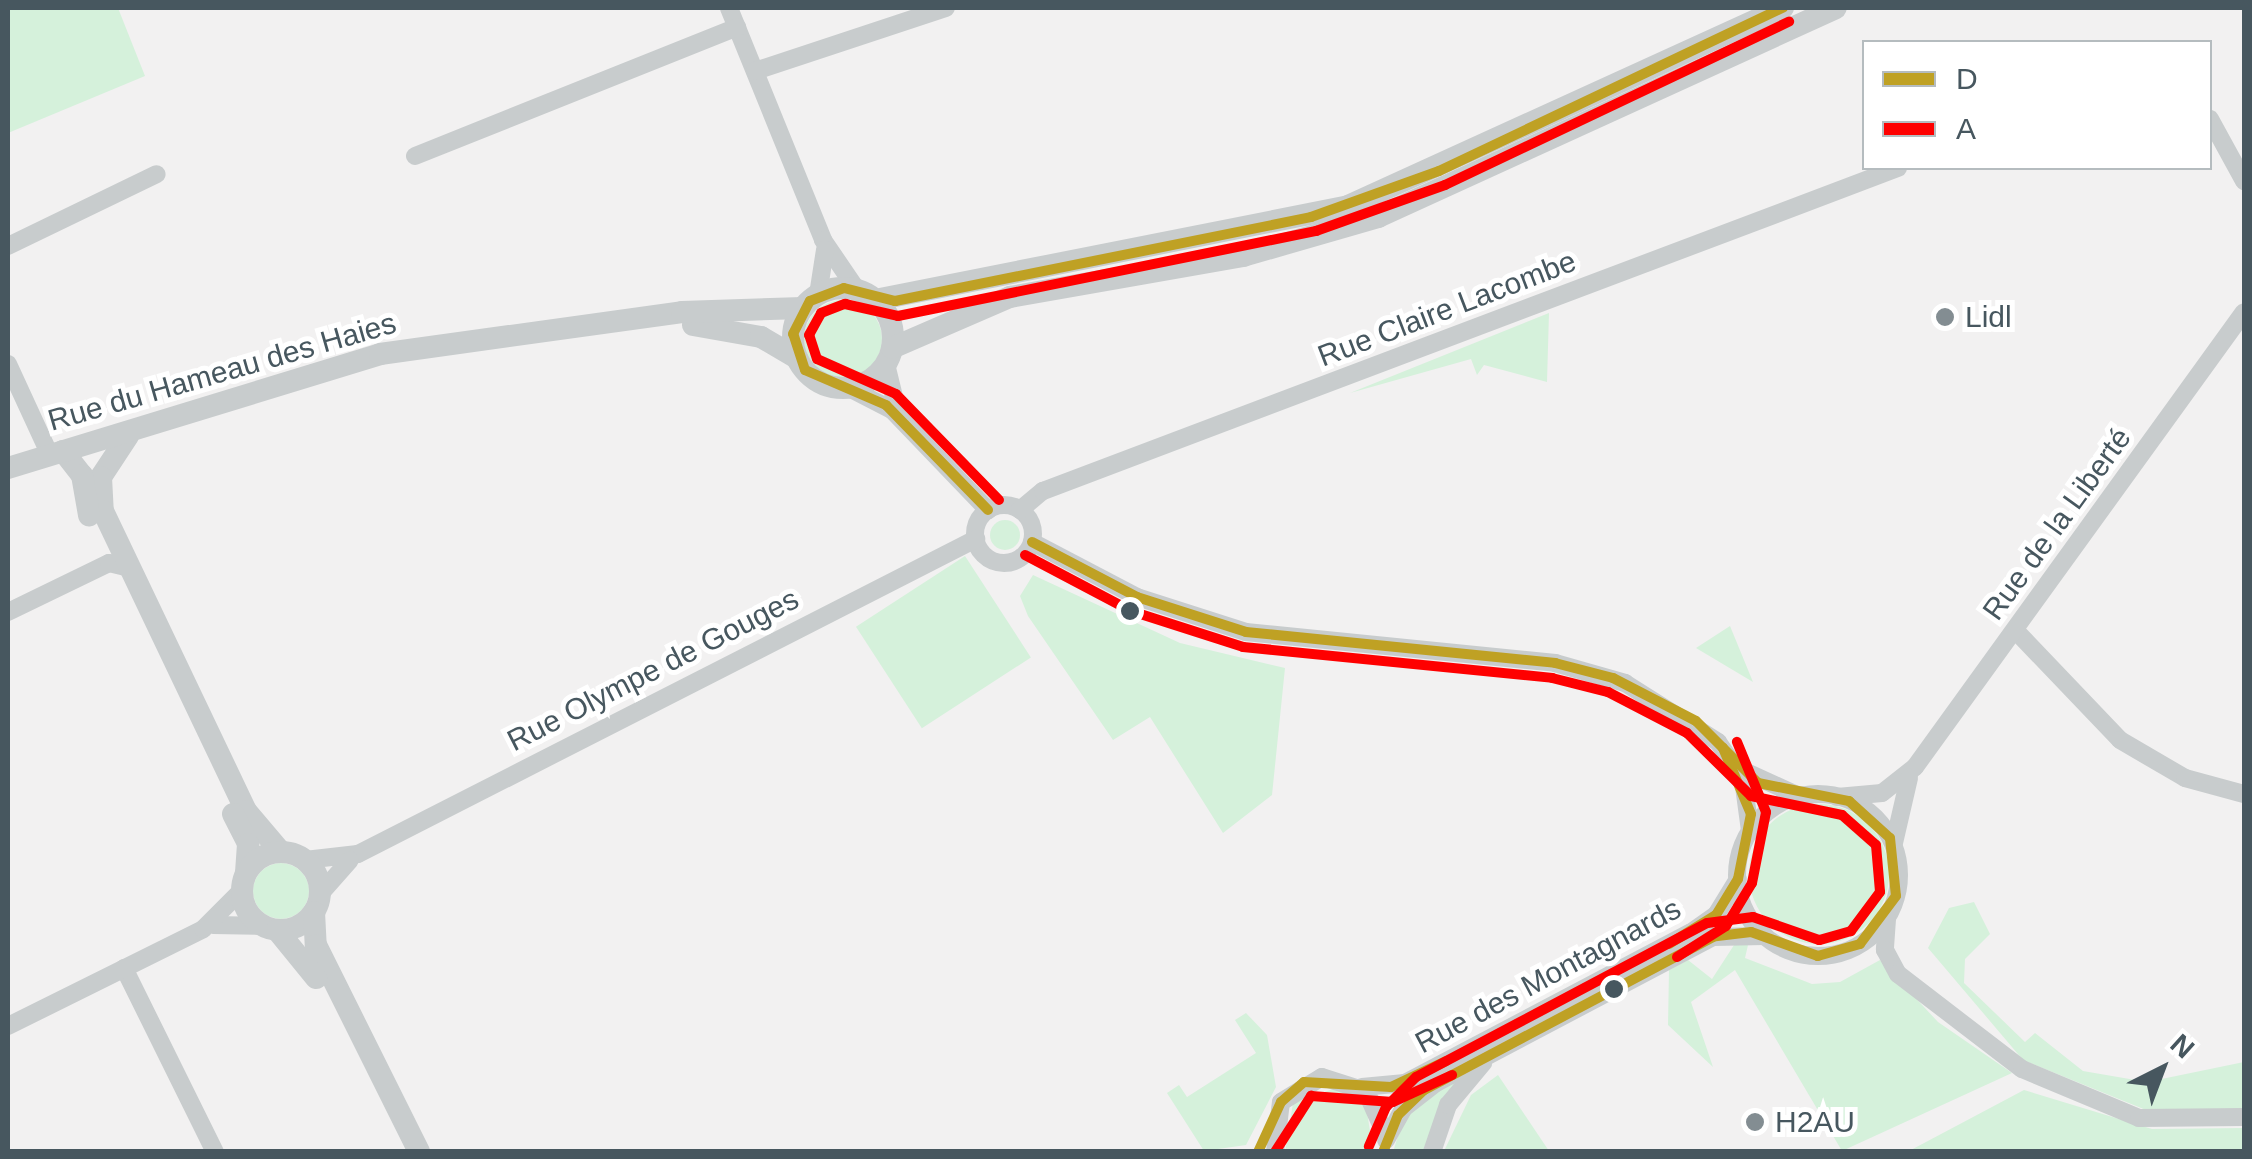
<!DOCTYPE html>
<meta charset="utf-8">
<style>
body{margin:0}
#map{position:relative;width:2252px;height:1159px;overflow:hidden;background:#f2f1f1;font-family:Arial,sans-serif}
div>[style]{position:absolute}
.green>*{inset:0;background:#d5f1db;transform-origin:0 0}
.round{border-radius:50%}
.minor>*{height:18px;margin:-9px;padding:0 9px;transform-origin:9px;border-radius:9px;background:#c8cccd}
.minor>.ring{margin:-9px;padding:0;box-sizing:content-box;background:none;border:18px solid #c8cccd;border-radius:50%}
.tertiary>*{height:22px;margin:-11px;padding:0 11px;transform-origin:11px;border-radius:11px;background:#c8cccd}
.tertiary>.ring{margin:-11px;padding:0;box-sizing:content-box;background:none;border:22px solid #c8cccd;border-radius:50%}
.bus-1>*{height:10px;margin:-5px;padding:0 5px;transform-origin:5px;border-radius:5px;background:#bfa124}
.bus-2>*{height:10px;margin:-5px;padding:0 5px;transform-origin:5px;border-radius:5px;background:#fe0000}
.dots>*{width:28px;height:28px;translate:-50% -50%;box-sizing:border-box;border:5px solid #fff;border-radius:50%}
span{translate:-50% -50%;white-space:nowrap;text-align:center;line-height:1.15;-webkit-text-stroke:10px #fff;paint-order:stroke}
.street-label{font-size:30px;color:#47575f}
.poi-label{font-size:30px;color:#47575f}
.left{translate:0 -50%;text-align:left}
.frame{position:absolute;inset:0;border:10px solid #47575f;pointer-events:none}
.legend{position:absolute;left:1862px;top:40px;width:350px;height:130px;box-sizing:border-box;background:#fff;border:2px solid #b5bcbf;margin:0;padding:12px 18px;list-style:none;font-size:30px;color:#47575f}
.legend li{display:flex;align-items:center;gap:20px;height:50px}
.legend b{width:50px;border:2px solid #b5bcbf}
.north{position:absolute;left:2112px;top:1019px;width:100px;height:100px;-webkit-text-stroke:8px #fff;paint-order:stroke;rotate:42deg;font-size:28px;font-weight:700;line-height:40px;text-align:center;color:#47575f}
.north::after{content:'';display:block;margin:auto;width:35px;height:45px;background:#47575f;clip-path:polygon(50% 0,100% 100%,50% 72%,0 100%)}
</style>
<div id="map">
<div class="green">
<div style="clip-path:polygon(8px 8px,118px 8px,145px 76px,8px 133px)"></div>
<div class="round" style="left:804px;top:300px;width:78px;height:78px"></div>
<div style="clip-path:polygon(1549px 313px,1547px 382px,1484px 365px,1477px 375px,1471px 359px,1350px 393px)"></div>
<div class="round" style="left:990px;top:520px;width:30px;height:30px"></div>
<div style="left:965px;top:556px;width:121px;height:130px;rotate:57deg"></div>
<div style="clip-path:polygon(1033px 575px,1180px 643px,1285px 668px,1272px 795px,1223px 833px,1150px 717px,1113px 740px,1028px 616px,1020px 596px)"></div>
<div style="clip-path:polygon(1730px 626px,1753px 682px,1696px 648px)"></div>
<div class="round" style="left:1749px;top:804px;width:140px;height:140px"></div>
<div class="round" style="left:253px;top:863px;width:56px;height:56px"></div>
<div style="clip-path:polygon(1974px 902px,1990px 934px,1965px 959px,1964px 983px,2025px 1042px,2035px 1033px,2083px 1071px,2147px 1082px,2244px 1062px,2244px 1110px,2146px 1110px,2023px 1060px,1928px 948px,1949px 908px)"></div>
<div style="clip-path:polygon(1736px 942px,1748px 945px,1745px 958px,1812px 984px,1840px 982px,1880px 960px,1938px 1022px,2012px 1073px,1842px 1151px,1735px 970px,1691px 1002px,1713px 1067px,1668px 1025px,1669px 970px,1688px 960px,1712px 979px)"></div>
<div style="clip-path:polygon(1246px 1013px,1267px 1035px,1276px 1087px,1246px 1145px,1204px 1151px,1167px 1093px,1179px 1085px,1187px 1097px,1256px 1053px,1235px 1020px)"></div>
<div style="clip-path:polygon(1462px 1075px,1426px 1151px,1393px 1152px,1404px 1116px)"></div>
<div style="clip-path:polygon(1498px 1075px,1549px 1151px,1444px 1151px,1471px 1095px)"></div>
<div style="clip-path:polygon(1336px 1088px,1366px 1105px,1373px 1151px,1285px 1152px,1293px 1103px)"></div>
<div style="clip-path:polygon(2024px 1090px,2152px 1129px,2244px 1128px,2244px 1151px,1909px 1151px)"></div>
</div>
<div class="minor">
<div style="left:729px;top:8px;width:250px;rotate:67.9deg"></div>
<div style="left:823px;top:240px;width:60px;rotate:55.8deg"></div>
<div style="left:755px;top:71px;width:201px;rotate:-18.3deg"></div>
<div style="left:2210px;top:119px;width:71px;rotate:61.3deg"></div>
<div style="left:415px;top:156px;width:347px;rotate:-21.8deg"></div>
<div style="left:8px;top:246px;width:165px;rotate:-25.8deg"></div>
<div style="left:818px;top:295px;width:46px;rotate:-81.2deg"></div>
<div style="left:8px;top:364px;width:98px;rotate:65.3deg"></div>
<div style="left:886px;top:364px;width:46px;rotate:76.3deg"></div>
<div style="left:849px;top:388px;width:48px;rotate:27.1deg"></div>
<div style="left:892px;top:410px;width:139px;rotate:46.2deg"></div>
<div class="ring" style="left:975px;top:505px;width:40px;height:40px"></div>
<div style="left:1020px;top:510px;width:30px;rotate:-40deg"></div>
<div style="left:1043px;top:491px;width:914px;rotate:-20.7deg"></div>
<div style="left:1032px;top:542px;width:119px;rotate:27.6deg"></div>
<div style="left:1137px;top:597px;width:114px;rotate:17.8deg"></div>
<div style="left:1246px;top:632px;width:311px;rotate:5.7deg"></div>
<div style="left:1555px;top:663px;width:73px;rotate:15.9deg"></div>
<div style="left:1625px;top:683px;width:110px;rotate:32.4deg"></div>
<div style="left:1718px;top:742px;width:45px;rotate:56deg"></div>
<div style="left:1743px;top:779px;width:52px;rotate:82.3deg"></div>
<div style="left:8px;top:612px;width:112px;rotate:-25.9deg"></div>
<div style="left:109px;top:563px;width:16px;rotate:14deg"></div>
<div style="left:2015px;top:630px;width:152px;rotate:46.3deg"></div>
<div style="left:2120px;top:740px;width:75px;rotate:30.3deg"></div>
<div style="left:2185px;top:778px;width:61px;rotate:15.2deg"></div>
<div style="left:1742px;top:770px;width:63px;rotate:24.5deg"></div>
<div class="ring" style="left:1737px;top:794px;width:144px;height:144px"></div>
<div style="left:1837px;top:797px;width:45px;rotate:-5.1deg"></div>
<div style="left:1882px;top:793px;width:42px;rotate:-38.2deg"></div>
<div style="left:1915px;top:767px;width:561px;rotate:-54.13deg"></div>
<div style="left:1894px;top:843px;width:67px;rotate:-77deg"></div>
<div style="left:305px;top:860px;width:53px;rotate:-6.5deg"></div>
<div style="left:358px;top:854px;width:694px;rotate:-27.01deg"></div>
<div style="left:320px;top:894px;width:45px;rotate:-48.6deg"></div>
<div style="left:1887px;top:919px;width:31px;rotate:94deg"></div>
<div style="left:1885px;top:950px;width:27px;rotate:62deg"></div>
<div style="left:1898px;top:974px;width:156px;rotate:37.5deg"></div>
<div style="left:2022px;top:1069px;width:127px;rotate:22.7deg"></div>
<div style="left:2139px;top:1118px;width:105px;rotate:-0.5deg"></div>
<div style="left:213px;top:925px;width:51px;rotate:1.1deg"></div>
<div style="left:124px;top:968px;width:205px;rotate:63.7deg"></div>
<div style="left:8px;top:1026px;width:218px;rotate:-26.4deg"></div>
<div style="left:203px;top:929px;width:55px;rotate:-45deg"></div>
<div style="left:1362px;top:1087px;width:43px;rotate:-5.3deg"></div>
<div style="left:1405px;top:1083px;width:322px;rotate:-27.8deg"></div>
<div style="left:1690px;top:933px;width:32px;rotate:-35deg"></div>
<div style="left:1716px;top:915px;width:42px;rotate:-58.6deg"></div>
<div style="left:1386px;top:1140px;width:37px;rotate:-61deg"></div>
<div style="left:1404px;top:1108px;width:41px;rotate:-38deg"></div>
<div style="left:1436px;top:1083px;width:313px;rotate:-27.8deg"></div>
<div style="left:1713px;top:937px;width:52px;rotate:-1.1deg"></div>
<div style="left:1275px;top:1152px;width:50px;rotate:-83.2deg"></div>
<div style="left:1281px;top:1102px;width:48px;rotate:-31.4deg"></div>
<div style="left:1322px;top:1077px;width:46px;rotate:17.7deg"></div>
<div style="left:1366px;top:1091px;width:49px;rotate:66deg"></div>
<div style="left:1432px;top:1152px;width:50px;rotate:-71.2deg"></div>
<div style="left:1448px;top:1105px;width:55px;rotate:-50.2deg"></div>
</div>
<div class="tertiary">
<div class="ring" style="left:793px;top:288px;width:78px;height:78px"></div>
<div style="left:875px;top:300px;width:482px;rotate:-11.2deg"></div>
<div style="left:1348px;top:206px;width:478px;rotate:-24.5deg"></div>
<div style="left:693px;top:325px;width:69px;rotate:10deg"></div>
<div style="left:761px;top:337px;width:42px;rotate:30.3deg"></div>
<div style="left:892px;top:348px;width:129px;rotate:-23.4deg"></div>
<div style="left:1010px;top:297px;width:237px;rotate:-10deg"></div>
<div style="left:1243px;top:256px;width:141px;rotate:-16.1deg"></div>
<div style="left:1378px;top:217px;width:503px;rotate:-24.53deg"></div>
<div style="left:128px;top:436px;width:49px;rotate:123.4deg"></div>
<div style="left:101px;top:477px;width:34px;rotate:87deg"></div>
<div style="left:103px;top:511px;width:332px;rotate:64.5deg"></div>
<div style="left:246px;top:811px;width:52px;rotate:49.6deg"></div>
<div style="left:63px;top:451px;width:31px;rotate:52deg"></div>
<div style="left:82px;top:475px;width:41px;rotate:80.1deg"></div>
<div style="left:8px;top:468px;width:389px;rotate:-17deg"></div>
<div style="left:380px;top:354px;width:305px;rotate:-7.9deg"></div>
<div style="left:682px;top:312px;width:121px;rotate:-1.9deg"></div>
<div style="left:233px;top:814px;width:34px;rotate:63deg"></div>
<div style="left:248px;top:844px;width:28px;rotate:94deg"></div>
<div class="ring" style="left:242px;top:852px;width:56px;height:56px"></div>
<div style="left:314px;top:912px;width:33px;rotate:87deg"></div>
<div style="left:316px;top:945px;width:231px;rotate:63.5deg"></div>
<div style="left:277px;top:930px;width:62px;rotate:50.9deg"></div>
</div>
<div class="bus-1">
<div style="left:988px;top:510px;width:146px;rotate:-134.2deg"></div>
<div style="left:886px;top:405px;width:88px;rotate:-156.6deg"></div>
<div style="left:805px;top:370px;width:38px;rotate:-108deg"></div>
<div style="left:793px;top:334px;width:37px;rotate:-63deg"></div>
<div style="left:810px;top:301px;width:36px;rotate:-21deg"></div>
<div style="left:844px;top:288px;width:53px;rotate:14.3deg"></div>
<div style="left:895px;top:301px;width:424px;rotate:-11.4deg"></div>
<div style="left:1311px;top:217px;width:136px;rotate:-19.8deg"></div>
<div style="left:1439px;top:171px;width:381px;rotate:-25.4deg"></div>
<div style="left:1032px;top:542px;width:119px;rotate:27.6deg"></div>
<div style="left:1137px;top:597px;width:114px;rotate:17.8deg"></div>
<div style="left:1246px;top:632px;width:311px;rotate:5.7deg"></div>
<div style="left:1555px;top:663px;width:60px;rotate:14.5deg"></div>
<div style="left:1613px;top:678px;width:93px;rotate:27.4deg"></div>
<div style="left:1696px;top:721px;width:88px;rotate:45deg"></div>
<div style="left:1758px;top:783px;width:93px;rotate:11.2deg"></div>
<div style="left:1849px;top:801px;width:55px;rotate:42.1deg"></div>
<div style="left:1890px;top:838px;width:58px;rotate:84.1deg"></div>
<div style="left:1896px;top:896px;width:60px;rotate:126.9deg"></div>
<div style="left:1860px;top:944px;width:44px;rotate:164.1deg"></div>
<div style="left:1818px;top:956px;width:71px;rotate:-160.3deg"></div>
<div style="left:1751px;top:932px;width:38px;rotate:173deg"></div>
<div style="left:1713px;top:937px;width:327px;rotate:152.1deg"></div>
<div style="left:1424px;top:1090px;width:36px;rotate:136deg"></div>
<div style="left:1398px;top:1115px;width:40px;rotate:112deg"></div>
<div style="left:1669px;top:944px;width:55px;rotate:-31.7deg"></div>
<div style="left:1716px;top:915px;width:42px;rotate:-58.6deg"></div>
<div style="left:1738px;top:879px;width:66px;rotate:-78.7deg"></div>
<div style="left:1751px;top:814px;width:72px;rotate:-113deg"></div>
<div style="left:1258px;top:1152px;width:55px;rotate:-65.3deg"></div>
<div style="left:1281px;top:1102px;width:30px;rotate:-41deg"></div>
<div style="left:1304px;top:1082px;width:87px;rotate:3.3deg"></div>
<div style="left:1391px;top:1087px;width:61px;rotate:-25.3deg"></div>
</div>
<div class="bus-2">
<div style="left:999px;top:500px;width:148px;rotate:-134.2deg"></div>
<div style="left:896px;top:394px;width:86px;rotate:-156.1deg"></div>
<div style="left:817px;top:359px;width:25px;rotate:-108deg"></div>
<div style="left:809px;top:335px;width:25px;rotate:-61deg"></div>
<div style="left:821px;top:313px;width:26px;rotate:-21deg"></div>
<div style="left:845px;top:304px;width:54px;rotate:12.8deg"></div>
<div style="left:898px;top:316px;width:427px;rotate:-11.5deg"></div>
<div style="left:1316px;top:231px;width:137px;rotate:-19.6deg"></div>
<div style="left:1445px;top:185px;width:381px;rotate:-25.4deg"></div>
<div style="left:1025px;top:555px;width:120px;rotate:27.8deg"></div>
<div style="left:1131px;top:611px;width:118px;rotate:17.8deg"></div>
<div style="left:1243px;top:647px;width:311px;rotate:5.7deg"></div>
<div style="left:1552px;top:678px;width:58px;rotate:14deg"></div>
<div style="left:1608px;top:692px;width:89px;rotate:27.4deg"></div>
<div style="left:1687px;top:733px;width:90px;rotate:44.5deg"></div>
<div style="left:1751px;top:796px;width:93px;rotate:11.8deg"></div>
<div style="left:1842px;top:815px;width:45px;rotate:41.4deg"></div>
<div style="left:1876px;top:845px;width:47px;rotate:85.1deg"></div>
<div style="left:1880px;top:892px;width:49px;rotate:126.6deg"></div>
<div style="left:1851px;top:931px;width:33px;rotate:164deg"></div>
<div style="left:1819px;top:940px;width:70px;rotate:-160.8deg"></div>
<div style="left:1753px;top:917px;width:46px;rotate:172.6deg"></div>
<div style="left:1707px;top:923px;width:329px;rotate:152.1deg"></div>
<div style="left:1416px;top:1077px;width:42px;rotate:135deg"></div>
<div style="left:1386px;top:1107px;width:43px;rotate:113.6deg"></div>
<div style="left:1677px;top:957px;width:58px;rotate:-32.3deg"></div>
<div style="left:1726px;top:926px;width:50px;rotate:-58.8deg"></div>
<div style="left:1752px;top:883px;width:72px;rotate:-78.8deg"></div>
<div style="left:1766px;top:812px;width:76px;rotate:-112.5deg"></div>
<div style="left:1275px;top:1152px;width:67px;rotate:-57.3deg"></div>
<div style="left:1311px;top:1096px;width:82px;rotate:4.2deg"></div>
<div style="left:1393px;top:1102px;width:65px;rotate:-24.6deg"></div>
</div>
<div class="dots">
<div style="left:1945px;top:317px;background:#838d92"></div>
<div style="left:1130px;top:611px;background:#47575f"></div>
<div style="left:1614px;top:989px;background:#47575f"></div>
<div style="left:1755px;top:1122px;background:#838d92"></div>
</div>
<div class="street-label">
<span style="left:1447px;top:309px;rotate:-21deg">Rue Claire Lacombe</span>
<span style="left:222px;top:372px;rotate:-16deg">Rue du Hameau des Haies</span>
<span style="left:2057px;top:524px;rotate:-54deg">Rue de la Liberté</span>
<span style="left:653px;top:670px;rotate:-27deg">Rue Olympe de Gouges</span>
<span style="left:1548px;top:976px;rotate:-28deg">Rue des Montagnards</span>
</div>
<div class="poi-label">
<span class="left" style="left:1965px;top:317px">Lidl</span>
<span class="left" style="left:1775px;top:1122px">H2AU</span>
</div>
<div class="frame"></div>
<ul class="legend">
<li><b style="height:12px;background:#bfa124"></b>D</li>
<li><b style="height:12px;background:#fe0000"></b>A</li>
</ul>
<div class="north">N</div>
</div>
